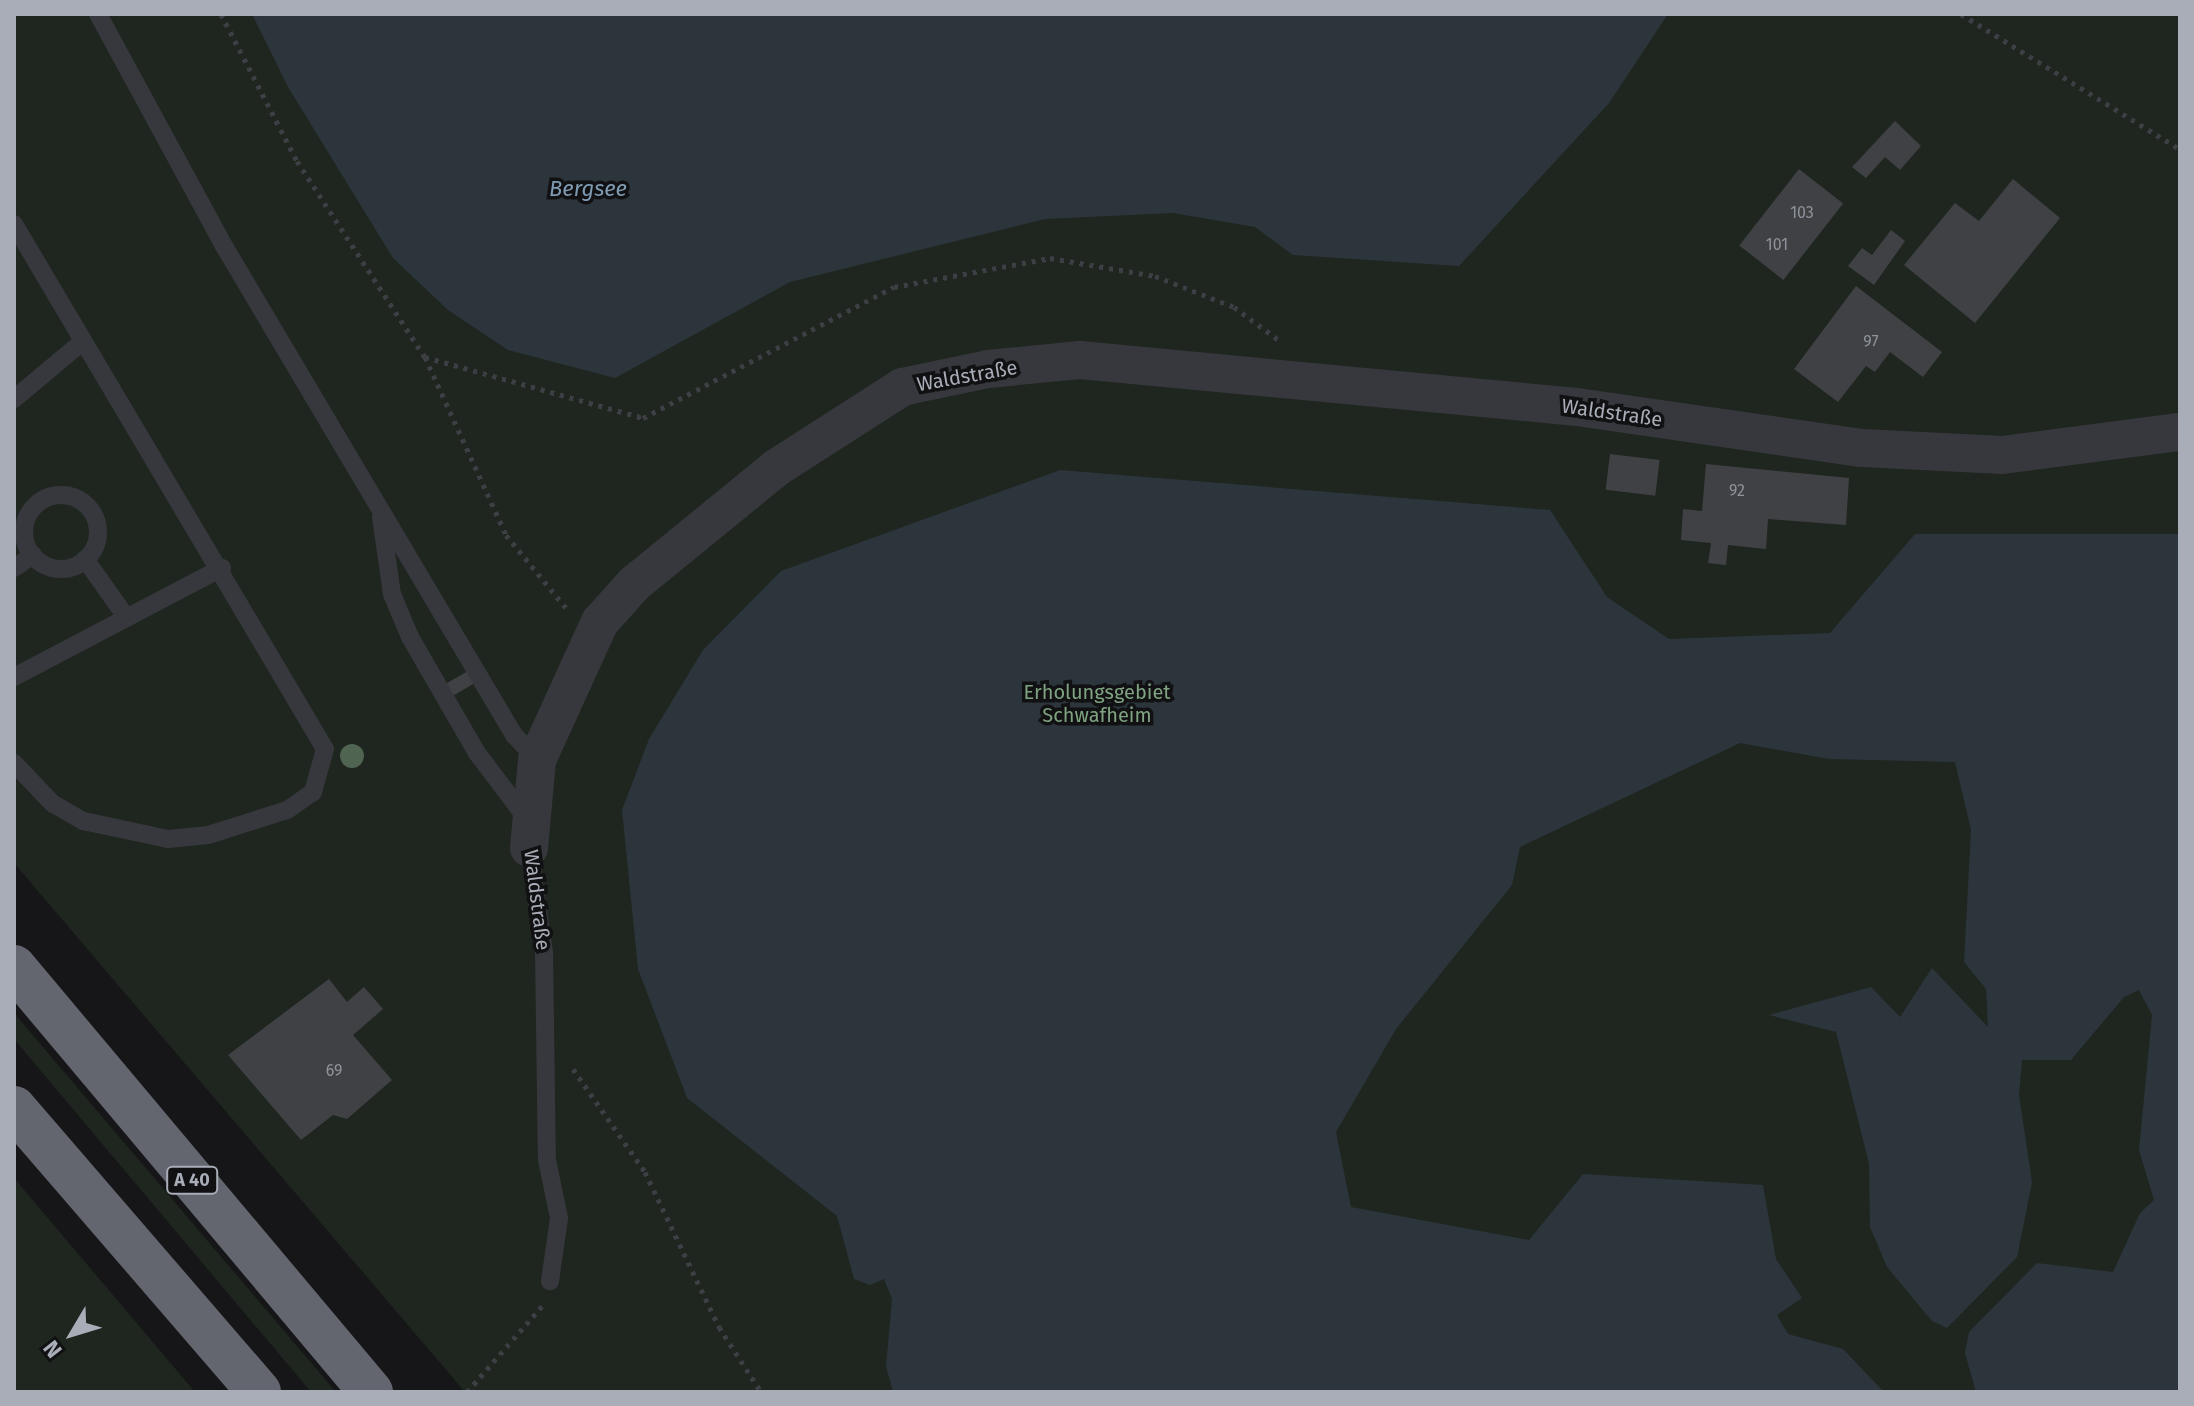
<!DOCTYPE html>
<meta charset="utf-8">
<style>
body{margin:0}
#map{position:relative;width:2194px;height:1406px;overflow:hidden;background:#161618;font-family:"Fira Sans",sans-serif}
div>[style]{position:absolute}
.green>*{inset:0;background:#1e261f}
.water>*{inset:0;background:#2c353c}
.building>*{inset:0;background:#404145;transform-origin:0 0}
.path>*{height:5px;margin-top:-2.5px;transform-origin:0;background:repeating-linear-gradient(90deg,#3d3f44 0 4px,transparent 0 10px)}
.lane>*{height:18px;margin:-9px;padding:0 9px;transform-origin:9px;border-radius:9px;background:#37383d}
.lane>.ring{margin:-9px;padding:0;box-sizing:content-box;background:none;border:18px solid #37383d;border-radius:50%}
.street>*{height:38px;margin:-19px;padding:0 19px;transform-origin:19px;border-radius:19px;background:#37383d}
.highway>*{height:44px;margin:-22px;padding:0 22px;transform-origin:22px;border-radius:22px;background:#63666e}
.trees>*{width:24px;height:24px;margin:-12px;border-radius:50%;background:#506452}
span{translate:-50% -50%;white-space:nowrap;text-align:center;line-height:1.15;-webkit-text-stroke:7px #111113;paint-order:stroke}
.number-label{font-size:16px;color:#8e929b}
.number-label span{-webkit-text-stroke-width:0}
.shield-label span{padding:2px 6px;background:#111113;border:2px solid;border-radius:6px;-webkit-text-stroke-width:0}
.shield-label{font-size:18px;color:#a8adb8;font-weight:700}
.street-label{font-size:20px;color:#a8adb8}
.park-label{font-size:20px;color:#7fa381}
.water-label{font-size:22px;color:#7f9bb3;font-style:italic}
.frame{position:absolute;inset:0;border:16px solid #a8adb8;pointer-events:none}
.north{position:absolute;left:32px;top:1294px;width:80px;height:80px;-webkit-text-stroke:6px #111113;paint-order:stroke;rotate:232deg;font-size:22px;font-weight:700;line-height:32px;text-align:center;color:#a8adb8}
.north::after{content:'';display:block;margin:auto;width:28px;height:36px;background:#a8adb8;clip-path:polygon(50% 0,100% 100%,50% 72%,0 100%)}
</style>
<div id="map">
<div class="green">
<div style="clip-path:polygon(14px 14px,2180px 14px,2180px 1392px,465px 1392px,14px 863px)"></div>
<div style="clip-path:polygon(14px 1013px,336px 1392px,311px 1392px,14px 1039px)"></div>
<div style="clip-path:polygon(14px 1178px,195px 1392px,14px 1392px)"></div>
</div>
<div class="water">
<div style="clip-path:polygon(252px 14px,1668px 14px,1609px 103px,1459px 266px,1293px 255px,1255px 227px,1173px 213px,1045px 219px,790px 282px,615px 378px,508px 350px,448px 310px,393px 258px,288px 87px)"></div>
<div style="clip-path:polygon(1060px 470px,1550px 510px,1607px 597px,1669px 639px,1830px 633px,1915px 534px,2180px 534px,2180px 1392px,1976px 1392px,1965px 1353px,1969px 1332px,2037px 1263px,2113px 1272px,2140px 1213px,2154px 1200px,2139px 1150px,2152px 1015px,2139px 990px,2124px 997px,2071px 1060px,2022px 1060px,2019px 1095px,2032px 1182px,2017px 1257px,1947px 1328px,1932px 1321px,1887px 1267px,1870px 1227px,1869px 1164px,1836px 1032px,1769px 1015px,1871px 987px,1900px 1017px,1932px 968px,1988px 1027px,1986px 989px,1964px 962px,1971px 830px,1955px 762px,1829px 759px,1740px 743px,1520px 847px,1512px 885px,1396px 1029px,1336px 1132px,1351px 1207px,1529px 1240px,1583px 1174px,1763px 1185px,1776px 1259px,1802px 1298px,1777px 1315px,1788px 1334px,1843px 1349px,1884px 1392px,893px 1392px,886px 1366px,892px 1299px,884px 1279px,870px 1285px,854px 1279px,837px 1216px,687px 1098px,638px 969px,622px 810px,649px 739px,703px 650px,781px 571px)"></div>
</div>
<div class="building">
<div style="clip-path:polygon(1895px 121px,1921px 146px,1900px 170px,1885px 157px,1866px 178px,1852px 167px)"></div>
<div style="left:1799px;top:169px;width:56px;height:97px;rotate:38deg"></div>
<div style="clip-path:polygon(2013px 179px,2060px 218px,1975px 323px,1904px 265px,1955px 203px,1979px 221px)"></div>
<div style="clip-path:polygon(1891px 230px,1905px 241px,1874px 285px,1848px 266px,1862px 248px,1872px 255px)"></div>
<div style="clip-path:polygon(1856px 286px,1942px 352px,1923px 377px,1890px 352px,1875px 372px,1866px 366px,1838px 402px,1794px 369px)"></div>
<div style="left:1610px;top:454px;width:50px;height:36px;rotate:7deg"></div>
<div style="clip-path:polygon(1706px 464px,1849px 478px,1846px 525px,1768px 519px,1766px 549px,1728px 545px,1726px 565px,1708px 563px,1711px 543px,1681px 540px,1683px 509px,1702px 511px)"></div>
<div style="left:468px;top:671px;width:14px;height:28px;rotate:60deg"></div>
<div style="clip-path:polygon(329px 979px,347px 1002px,364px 987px,383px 1009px,353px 1035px,392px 1080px,347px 1119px,333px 1115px,301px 1140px,228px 1055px)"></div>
</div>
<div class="path">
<div style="left:221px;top:14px;width:165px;rotate:62.7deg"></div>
<div style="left:297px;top:161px;width:234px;rotate:56.9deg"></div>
<div style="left:425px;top:357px;width:196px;rotate:65.5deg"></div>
<div style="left:506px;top:535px;width:96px;rotate:50.5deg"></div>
<div style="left:1961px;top:14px;width:257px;rotate:31.7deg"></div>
<div style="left:425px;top:357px;width:226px;rotate:15.6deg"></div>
<div style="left:643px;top:418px;width:283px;rotate:-27.6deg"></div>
<div style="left:894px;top:287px;width:159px;rotate:-10.5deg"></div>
<div style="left:1050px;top:258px;width:107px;rotate:9.7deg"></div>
<div style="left:1155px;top:276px;width:85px;rotate:21.4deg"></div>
<div style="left:1234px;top:307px;width:57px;rotate:36.5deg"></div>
<div style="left:573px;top:1069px;width:126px;rotate:55deg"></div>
<div style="left:645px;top:1172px;width:172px;rotate:64.5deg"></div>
<div style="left:719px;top:1327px;width:77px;rotate:57.1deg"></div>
<div style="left:467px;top:1392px;width:114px;rotate:-48.9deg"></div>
</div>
<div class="lane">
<div style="left:98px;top:14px;width:264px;rotate:61.5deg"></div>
<div style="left:224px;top:246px;width:569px;rotate:59.33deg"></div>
<div style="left:514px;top:735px;width:34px;rotate:47deg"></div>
<div style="left:14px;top:224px;width:610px;rotate:59.36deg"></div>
<div style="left:325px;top:749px;width:45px;rotate:105.6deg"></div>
<div style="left:313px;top:792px;width:32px;rotate:145deg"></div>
<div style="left:287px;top:810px;width:83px;rotate:162.4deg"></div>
<div style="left:208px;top:835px;width:40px;rotate:174.3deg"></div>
<div style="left:168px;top:839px;width:87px;rotate:-168deg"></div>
<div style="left:83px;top:821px;width:34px;rotate:-150deg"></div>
<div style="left:53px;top:804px;width:57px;rotate:-133.6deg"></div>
<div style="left:14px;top:399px;width:87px;rotate:-39.9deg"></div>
<div class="ring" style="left:24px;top:495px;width:56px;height:56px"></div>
<div style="left:381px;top:517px;width:78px;rotate:81.9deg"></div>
<div style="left:392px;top:594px;width:47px;rotate:67.3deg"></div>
<div style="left:410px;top:637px;width:134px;rotate:60deg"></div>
<div style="left:477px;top:753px;width:83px;rotate:52.9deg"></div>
<div style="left:85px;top:559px;width:72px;rotate:54.6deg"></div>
<div style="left:14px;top:568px;width:23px;rotate:-34deg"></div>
<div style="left:14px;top:677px;width:235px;rotate:-27.7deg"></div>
<div style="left:529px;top:848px;width:105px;rotate:81.8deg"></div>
<div style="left:544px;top:952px;width:208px;rotate:89.2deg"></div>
<div style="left:547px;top:1160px;width:59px;rotate:78.3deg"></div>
<div style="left:559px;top:1218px;width:64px;rotate:98.1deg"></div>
</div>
<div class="street">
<div style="left:529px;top:848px;width:88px;rotate:-84.8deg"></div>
<div style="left:537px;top:760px;width:152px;rotate:-65.5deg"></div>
<div style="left:600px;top:622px;width:51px;rotate:-48.2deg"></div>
<div style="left:634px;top:584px;width:183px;rotate:-39.2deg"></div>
<div style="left:776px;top:468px;width:150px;rotate:-32.7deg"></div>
<div style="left:902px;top:387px;width:88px;rotate:-11.8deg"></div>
<div style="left:988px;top:369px;width:92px;rotate:-5.6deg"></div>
<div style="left:1080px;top:360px;width:499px;rotate:5.4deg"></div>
<div style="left:1577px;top:407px;width:288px;rotate:8.2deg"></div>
<div style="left:1862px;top:448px;width:140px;rotate:2.9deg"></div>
<div style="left:2002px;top:455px;width:179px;rotate:-7.4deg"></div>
</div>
<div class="highway">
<div style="left:14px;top:967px;width:555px;rotate:49.97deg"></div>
<div style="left:14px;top:1108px;width:375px;rotate:49.2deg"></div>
</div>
<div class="trees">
<div style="left:352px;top:756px"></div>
</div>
<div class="number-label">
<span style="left:1802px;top:213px">103</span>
<span style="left:1777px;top:245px">101</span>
<span style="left:1871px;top:342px">97</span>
<span style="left:1737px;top:491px">92</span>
<span style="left:334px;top:1071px">69</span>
</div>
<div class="shield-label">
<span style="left:192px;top:1180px">A 40</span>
</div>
<div class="street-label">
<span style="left:967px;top:376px;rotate:-10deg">Waldstraße</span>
<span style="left:1612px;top:413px;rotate:8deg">Waldstraße</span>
<span style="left:537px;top:900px;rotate:83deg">Waldstraße</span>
</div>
<div class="park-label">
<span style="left:1097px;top:704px">Erholungsgebiet<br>Schwafheim</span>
</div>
<div class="water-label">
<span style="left:588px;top:189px">Bergsee</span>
</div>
<div class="frame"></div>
<div class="north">N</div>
</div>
